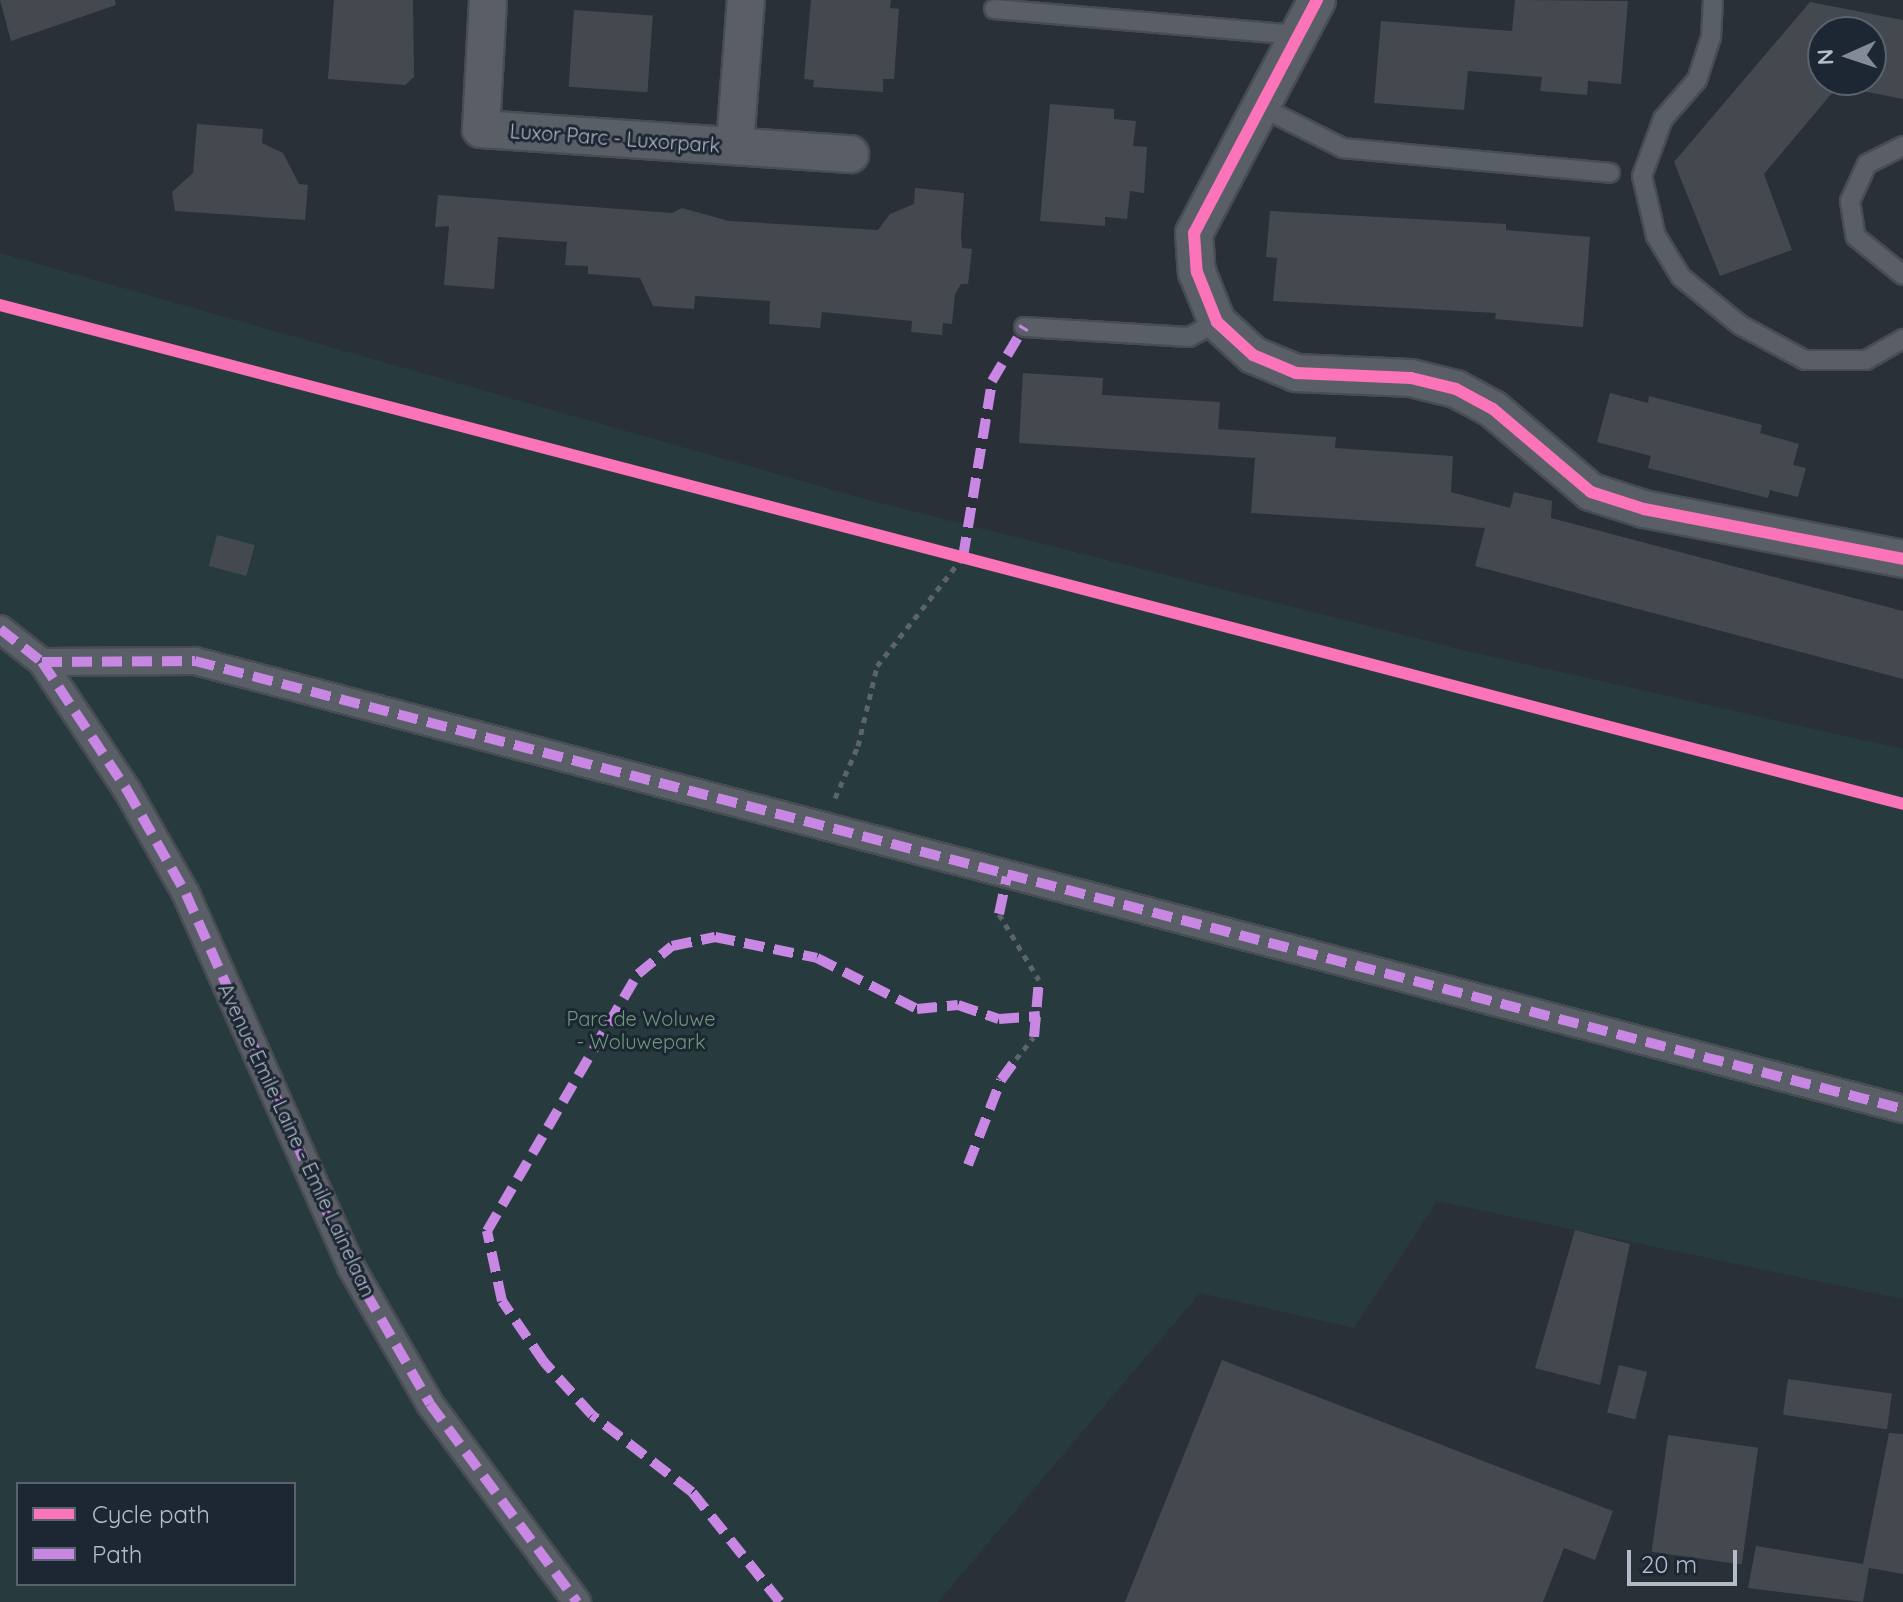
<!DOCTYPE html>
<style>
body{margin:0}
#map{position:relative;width:1903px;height:1602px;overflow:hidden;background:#2a3038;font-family:Quicksand,sans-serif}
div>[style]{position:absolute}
.green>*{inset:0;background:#273a3e}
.building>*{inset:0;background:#444950;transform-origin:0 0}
.path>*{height:5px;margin-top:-2.5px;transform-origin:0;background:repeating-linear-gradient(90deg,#5d636a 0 6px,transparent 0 12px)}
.roads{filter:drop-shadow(2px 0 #484c53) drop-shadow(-2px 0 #484c53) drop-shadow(0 2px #484c53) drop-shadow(0 -2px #484c53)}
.service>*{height:18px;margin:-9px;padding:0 9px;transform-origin:9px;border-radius:9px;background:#5a5e66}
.pedestrian>*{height:26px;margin:-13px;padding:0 13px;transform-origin:13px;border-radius:13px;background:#5a5e66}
.minor>*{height:36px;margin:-18px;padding:0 18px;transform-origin:18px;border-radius:18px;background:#5a5e66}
.quiet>*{height:10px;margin-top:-5px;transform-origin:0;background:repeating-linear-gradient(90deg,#c787e3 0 20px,transparent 0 30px)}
.cycleway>*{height:12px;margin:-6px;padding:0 6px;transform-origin:6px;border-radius:6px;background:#fb73b8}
span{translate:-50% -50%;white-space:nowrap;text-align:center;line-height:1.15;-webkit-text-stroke:6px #1d2633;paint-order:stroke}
.street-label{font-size:20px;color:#b4bcc9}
.park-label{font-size:20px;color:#6b9a76}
.legend{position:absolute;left:16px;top:1482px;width:280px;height:104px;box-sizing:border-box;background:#1d2633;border:2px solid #59626f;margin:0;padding:10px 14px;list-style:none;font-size:24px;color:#b4bcc9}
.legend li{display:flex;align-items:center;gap:16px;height:40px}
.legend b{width:40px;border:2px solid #59626f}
.north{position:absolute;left:1807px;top:16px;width:80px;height:80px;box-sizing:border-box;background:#1d2633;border:2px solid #59626f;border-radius:50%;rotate:267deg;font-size:22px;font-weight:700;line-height:32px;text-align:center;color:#b4bcc9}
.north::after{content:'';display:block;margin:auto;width:28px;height:36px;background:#848b96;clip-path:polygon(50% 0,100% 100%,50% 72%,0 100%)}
.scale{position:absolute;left:1627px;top:1550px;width:110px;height:36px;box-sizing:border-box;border:4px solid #b4bcc9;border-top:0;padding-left:10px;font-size:24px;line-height:28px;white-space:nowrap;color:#b4bcc9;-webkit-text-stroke:6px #1d2633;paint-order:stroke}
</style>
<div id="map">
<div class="green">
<div style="clip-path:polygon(evenodd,0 253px,872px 501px,1467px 651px,1903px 749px,1903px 1299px,1437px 1201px,1354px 1328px,1200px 1293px,938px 1602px,0 1602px,0 253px,18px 1484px,294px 1484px,294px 1584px,18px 1584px,18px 1484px)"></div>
</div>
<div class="building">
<div style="clip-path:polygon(0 0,115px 0,116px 5px,11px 41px)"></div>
<div style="clip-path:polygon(334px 0,413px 0,414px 77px,405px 85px,328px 79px)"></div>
<div style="clip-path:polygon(811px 0,891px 0,890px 8px,899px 9px,894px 79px,883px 79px,883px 92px,813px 87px,814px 80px,804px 79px)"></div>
<div style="clip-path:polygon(1515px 0,1628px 1px,1621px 84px,1588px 81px,1587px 95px,1540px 91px,1542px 77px,1468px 71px,1464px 110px,1374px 103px,1381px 21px,1512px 31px)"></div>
<div style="clip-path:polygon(evenodd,1810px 2px,1903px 20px,1903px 99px,1838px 86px,1764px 174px,1792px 250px,1720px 276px,1674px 162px,1810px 2px,1823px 32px,1871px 32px,1871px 80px,1823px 80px,1823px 32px)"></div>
<div style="left:574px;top:10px;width:79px;height:77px;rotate:4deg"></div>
<div style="clip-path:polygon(1050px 104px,1114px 109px,1114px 119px,1136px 121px,1133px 146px,1147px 147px,1144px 193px,1130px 191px,1127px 219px,1105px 217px,1105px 226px,1040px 221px)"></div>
<div style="clip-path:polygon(197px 124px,263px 129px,262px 143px,283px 153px,299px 184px,308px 185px,305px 220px,175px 211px,172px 192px,193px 173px)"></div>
<div style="clip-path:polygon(915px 188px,964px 193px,961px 236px,962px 248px,972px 249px,968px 284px,961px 284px,955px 294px,952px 324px,943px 323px,942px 335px,911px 332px,912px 321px,822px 312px,820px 328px,769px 324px,770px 301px,695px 296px,694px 309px,653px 306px,640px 278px,588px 274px,588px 266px,565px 265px,567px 242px,498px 237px,494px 289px,444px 285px,449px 226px,435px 227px,438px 195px,672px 213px,682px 208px,729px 221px,878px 230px,890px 214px,914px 204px)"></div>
<div style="clip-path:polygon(1270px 211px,1506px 224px,1506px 230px,1590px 237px,1583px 327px,1495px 319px,1496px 313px,1273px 301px,1277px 258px,1266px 257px)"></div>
<div style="clip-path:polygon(1023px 373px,1103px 378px,1102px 395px,1220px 402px,1218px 429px,1336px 437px,1335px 448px,1453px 456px,1451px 492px,1510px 508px,1514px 492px,1552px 501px,1551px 518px,1903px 611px,1903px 679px,1475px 566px,1485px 528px,1251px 513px,1255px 458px,1019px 443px)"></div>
<div style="clip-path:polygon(1610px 393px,1648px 403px,1649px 396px,1762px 425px,1760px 433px,1799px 444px,1793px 465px,1806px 468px,1798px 497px,1770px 490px,1768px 498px,1648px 468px,1651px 456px,1597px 442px)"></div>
<div style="left:217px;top:535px;width:39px;height:32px;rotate:15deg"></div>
<div style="clip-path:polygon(1575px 1230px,1630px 1244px,1600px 1385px,1535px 1368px)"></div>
<div style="clip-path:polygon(1222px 1360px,1613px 1511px,1595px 1560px,1564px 1548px,1543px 1602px,1125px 1602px)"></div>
<div style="left:1619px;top:1365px;width:29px;height:49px;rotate:14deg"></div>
<div style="left:1788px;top:1379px;width:105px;height:36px;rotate:8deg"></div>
<div style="clip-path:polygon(1889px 1433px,1903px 1434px,1903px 1574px,1869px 1568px,1863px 1602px,1748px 1588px,1756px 1546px,1863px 1564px)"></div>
<div style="left:1668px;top:1435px;width:91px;height:118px;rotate:8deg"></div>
</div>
<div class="path">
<div style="left:835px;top:798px;width:57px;rotate:-66.1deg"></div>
<div style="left:858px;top:746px;width:82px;rotate:-76.6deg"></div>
<div style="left:877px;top:666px;width:139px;rotate:-51.7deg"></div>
<div style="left:999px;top:914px;width:77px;rotate:58.8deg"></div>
<div style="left:1016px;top:1059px;width:28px;rotate:-51deg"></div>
</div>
<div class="roads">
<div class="service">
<div style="left:1713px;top:0;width:37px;rotate:93deg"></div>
<div style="left:1711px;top:37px;width:45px;rotate:108deg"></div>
<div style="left:1697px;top:80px;width:52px;rotate:131.1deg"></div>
<div style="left:1663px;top:119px;width:61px;rotate:110.2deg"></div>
<div style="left:1642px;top:176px;width:62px;rotate:76.9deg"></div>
<div style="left:1656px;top:236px;width:48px;rotate:58.6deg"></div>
<div style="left:1681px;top:277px;width:76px;rotate:39.1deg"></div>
<div style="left:1740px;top:325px;width:74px;rotate:28.3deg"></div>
<div style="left:1805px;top:360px;width:61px"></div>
<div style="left:1866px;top:360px;width:43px;rotate:-29.6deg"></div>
<div style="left:994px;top:9px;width:304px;rotate:4.9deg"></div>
<div style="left:1265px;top:109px;width:87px;rotate:26.6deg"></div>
<div style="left:1343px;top:148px;width:268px;rotate:5.3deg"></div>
<div style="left:1903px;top:146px;width:40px;rotate:153.4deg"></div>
<div style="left:1867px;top:164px;width:41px;rotate:114.7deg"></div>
<div style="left:1850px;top:201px;width:36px;rotate:81deg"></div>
<div style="left:1856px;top:237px;width:60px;rotate:39deg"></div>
<div style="left:1024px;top:327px;width:165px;rotate:3.5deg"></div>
<div style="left:1189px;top:337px;width:32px;rotate:-28deg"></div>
</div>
<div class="pedestrian">
<div style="left:0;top:629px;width:53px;rotate:38.2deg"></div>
<div style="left:42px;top:662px;width:153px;rotate:-0.4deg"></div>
<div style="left:195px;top:661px;width:1766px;rotate:14.7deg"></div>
<div style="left:42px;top:662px;width:154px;rotate:56.4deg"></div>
<div style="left:127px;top:790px;width:120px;rotate:60.4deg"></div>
<div style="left:186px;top:894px;width:408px;rotate:66.1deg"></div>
<div style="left:351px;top:1267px;width:158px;rotate:60deg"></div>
<div style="left:430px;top:1404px;width:247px;rotate:53.4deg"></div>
</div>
<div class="minor">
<div style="left:488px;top:0;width:129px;rotate:93.1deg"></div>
<div style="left:481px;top:129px;width:370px;rotate:3.9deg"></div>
<div style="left:1317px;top:0;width:263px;rotate:117.8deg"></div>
<div style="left:1194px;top:233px;width:39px;rotate:86deg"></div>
<div style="left:1197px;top:272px;width:54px;rotate:68.2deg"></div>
<div style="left:1217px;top:322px;width:49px;rotate:42.5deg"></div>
<div style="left:1253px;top:355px;width:47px;rotate:22.7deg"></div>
<div style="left:1296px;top:373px;width:115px;rotate:2.5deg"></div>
<div style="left:1411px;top:378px;width:46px;rotate:13.7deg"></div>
<div style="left:1456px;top:389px;width:42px;rotate:28.4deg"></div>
<div style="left:1493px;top:409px;width:128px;rotate:40.3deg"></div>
<div style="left:1591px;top:492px;width:56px;rotate:17.8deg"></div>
<div style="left:1644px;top:509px;width:264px;rotate:10.9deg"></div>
<div style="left:735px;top:145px;width:145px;rotate:-85.7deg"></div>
</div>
</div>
<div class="quiet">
<div style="left:963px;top:557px;width:178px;rotate:-80.6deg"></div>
<div style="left:992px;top:381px;width:63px;rotate:-59.3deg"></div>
<div style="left:0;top:629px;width:53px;rotate:38.2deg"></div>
<div style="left:42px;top:662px;width:153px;rotate:-0.4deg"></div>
<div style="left:195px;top:661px;width:1766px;rotate:14.7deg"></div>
<div style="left:42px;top:662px;width:154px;rotate:56.4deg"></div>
<div style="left:127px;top:790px;width:120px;rotate:60.4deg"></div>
<div style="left:186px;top:894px;width:408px;rotate:66.1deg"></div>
<div style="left:351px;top:1267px;width:158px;rotate:60deg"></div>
<div style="left:430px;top:1404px;width:247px;rotate:53.4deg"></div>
<div style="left:999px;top:914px;width:38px;rotate:-78deg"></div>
<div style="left:1034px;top:1037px;width:57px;rotate:-85deg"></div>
<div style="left:968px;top:1165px;width:91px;rotate:-68.8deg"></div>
<div style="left:1001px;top:1080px;width:26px;rotate:-54deg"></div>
<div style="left:780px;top:1602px;width:141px;rotate:-128.7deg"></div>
<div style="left:692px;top:1492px;width:126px;rotate:-142.4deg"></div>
<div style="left:592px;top:1415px;width:72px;rotate:-132.2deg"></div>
<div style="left:544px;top:1362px;width:74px;rotate:-124.5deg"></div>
<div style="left:502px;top:1301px;width:72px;rotate:-102.1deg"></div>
<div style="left:487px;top:1231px;width:298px;rotate:-59.6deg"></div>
<div style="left:638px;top:974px;width:44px;rotate:-39.5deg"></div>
<div style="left:672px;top:946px;width:44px;rotate:-11.8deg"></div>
<div style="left:715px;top:937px;width:104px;rotate:11.6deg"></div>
<div style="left:817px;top:958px;width:112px;rotate:27deg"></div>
<div style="left:917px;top:1009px;width:41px;rotate:-5.6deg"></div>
<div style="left:958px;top:1005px;width:43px;rotate:18.9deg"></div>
<div style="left:999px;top:1019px;width:41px;rotate:-4.2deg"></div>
</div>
<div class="cycleway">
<div style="left:1317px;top:0;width:263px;rotate:117.8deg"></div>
<div style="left:1194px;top:233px;width:39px;rotate:86deg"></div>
<div style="left:1197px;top:272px;width:54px;rotate:68.2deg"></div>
<div style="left:1217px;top:322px;width:49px;rotate:42.5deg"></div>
<div style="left:1253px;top:355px;width:47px;rotate:22.7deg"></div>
<div style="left:1296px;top:373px;width:115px;rotate:2.5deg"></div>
<div style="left:1411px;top:378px;width:46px;rotate:13.7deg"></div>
<div style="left:1456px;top:389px;width:42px;rotate:28.4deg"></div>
<div style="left:1493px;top:409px;width:128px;rotate:40.3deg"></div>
<div style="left:1591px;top:492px;width:56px;rotate:17.8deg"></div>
<div style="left:1644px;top:509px;width:264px;rotate:10.9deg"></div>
<div style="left:0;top:305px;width:1967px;rotate:14.69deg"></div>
</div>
<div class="street-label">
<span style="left:615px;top:138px;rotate:4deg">Luxor Parc - Luxorpark</span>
<span style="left:297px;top:1140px;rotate:65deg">Avenue Emile Laine - Emile Lainelaan</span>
</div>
<div class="park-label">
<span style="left:641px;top:1030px">Parc de Woluwe<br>- Woluwepark</span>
</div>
<ul class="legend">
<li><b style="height:10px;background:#fb73b8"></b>Cycle path</li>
<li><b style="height:10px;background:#c787e3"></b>Path</li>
</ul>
<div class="north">N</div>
<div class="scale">20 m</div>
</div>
